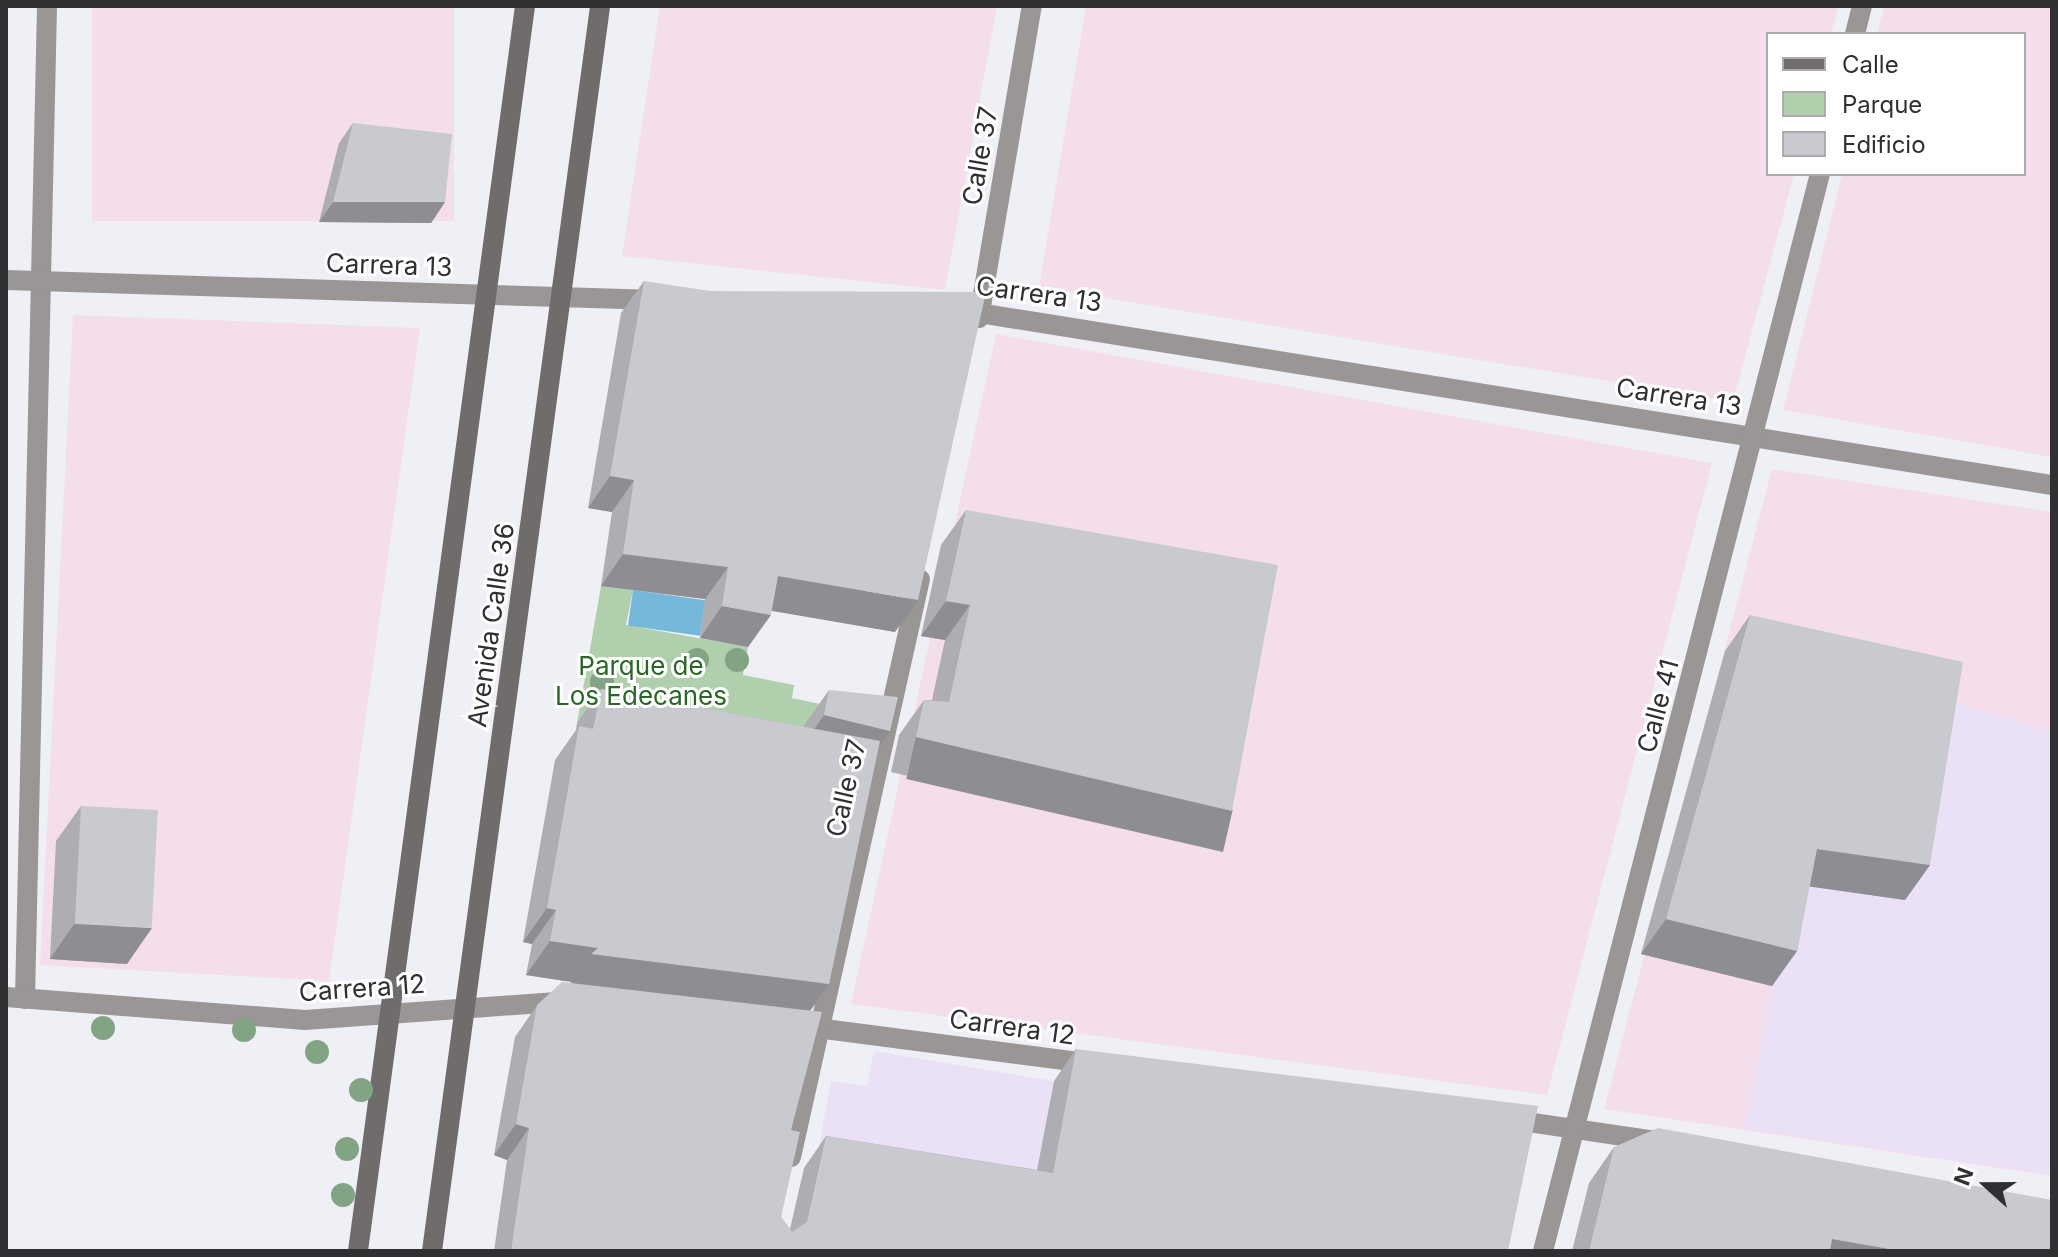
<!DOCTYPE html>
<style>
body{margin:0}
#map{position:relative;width:2058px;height:1257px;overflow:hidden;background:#efeff6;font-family:Inter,sans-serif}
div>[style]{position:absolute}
.commercial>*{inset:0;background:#f5deeb;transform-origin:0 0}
.education>*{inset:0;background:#eae1f6}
.green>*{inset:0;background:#b0cfac}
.water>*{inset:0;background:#75b8da;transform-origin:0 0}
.pedestrian>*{height:20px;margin:-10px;padding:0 10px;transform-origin:10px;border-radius:10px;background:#9a9696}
.minor>*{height:20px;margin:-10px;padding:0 10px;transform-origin:10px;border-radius:10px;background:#9a9696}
.secondary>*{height:20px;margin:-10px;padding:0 10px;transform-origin:10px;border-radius:10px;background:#716c6c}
.trees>*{width:24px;height:24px;margin:-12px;border-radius:50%;background:#83a484}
.wall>*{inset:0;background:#adadb3}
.shaded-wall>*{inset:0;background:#8d8d92;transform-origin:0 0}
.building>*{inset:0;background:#c9c9d0;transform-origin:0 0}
span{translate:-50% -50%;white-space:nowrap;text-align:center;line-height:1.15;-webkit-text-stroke:6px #fff;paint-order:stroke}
.street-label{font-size:26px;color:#303032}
.park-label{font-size:26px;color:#2a6626}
.frame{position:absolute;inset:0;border:8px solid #303032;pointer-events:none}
.legend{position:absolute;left:1766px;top:32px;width:260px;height:144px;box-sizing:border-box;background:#fff;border:2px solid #acacad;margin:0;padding:10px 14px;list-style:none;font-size:24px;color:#303032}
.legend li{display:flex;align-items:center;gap:16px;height:40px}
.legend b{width:40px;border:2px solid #acacad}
.north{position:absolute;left:1946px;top:1145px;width:80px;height:80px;-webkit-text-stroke:6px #fff;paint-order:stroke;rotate:291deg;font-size:22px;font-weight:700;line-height:32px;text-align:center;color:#303032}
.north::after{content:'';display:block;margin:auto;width:28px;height:36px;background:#303032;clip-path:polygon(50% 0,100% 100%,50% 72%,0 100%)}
</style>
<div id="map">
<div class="commercial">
<div style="left:92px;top:6px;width:362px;height:215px"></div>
<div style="clip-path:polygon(660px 6px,997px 6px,945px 290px,622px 256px)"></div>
<div style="clip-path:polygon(1086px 6px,1839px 6px,1831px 34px,1768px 34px,1768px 174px,1794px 174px,1733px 402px,1039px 287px)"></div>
<div style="clip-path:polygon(1884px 6px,2052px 6px,2052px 457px,1783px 410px,1842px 174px,2024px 174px,2024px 34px,1877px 34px)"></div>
<div style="clip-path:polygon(73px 315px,420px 328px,329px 981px,40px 965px)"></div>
<div style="clip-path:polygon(996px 334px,1712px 463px,1547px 1095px,851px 1004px)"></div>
<div style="clip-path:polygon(1772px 469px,2052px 512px,2052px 1176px,1604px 1109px)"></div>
</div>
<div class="education">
<div style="clip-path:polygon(1938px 698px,2052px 732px,2052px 1175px,1745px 1128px,1792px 884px)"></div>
<div style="clip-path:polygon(874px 1051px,1054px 1081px,1021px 1251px,815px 1169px,831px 1081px,867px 1086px)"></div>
</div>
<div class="green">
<div style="clip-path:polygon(601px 586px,633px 590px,626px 625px,748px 647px,743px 675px,794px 685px,792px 698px,863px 713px,848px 774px,577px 723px)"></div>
</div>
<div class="water">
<div style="left:633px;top:590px;width:73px;height:36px;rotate:8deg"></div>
</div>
<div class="pedestrian">
<div style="left:25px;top:999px;width:993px;rotate:-88.73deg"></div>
</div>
<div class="minor">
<div style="left:1855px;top:34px;width:29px;rotate:-76deg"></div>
<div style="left:6px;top:280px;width:652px;rotate:1.76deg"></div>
<div style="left:954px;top:309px;width:1112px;rotate:9.11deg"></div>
<div style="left:979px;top:318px;width:316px;rotate:-80.4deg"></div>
<div style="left:6px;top:997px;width:300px;rotate:4.4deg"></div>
<div style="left:305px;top:1020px;width:263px;rotate:-4.1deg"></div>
<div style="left:794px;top:1025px;width:304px;rotate:7.4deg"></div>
<div style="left:1507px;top:1119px;width:157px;rotate:8.4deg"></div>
<div style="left:791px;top:1157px;width:592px;rotate:-77.42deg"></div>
<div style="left:1543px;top:1251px;width:1112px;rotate:-75.58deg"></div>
</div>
<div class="secondary">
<div style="left:358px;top:1251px;width:1256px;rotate:-82.36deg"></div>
<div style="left:432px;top:1251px;width:1256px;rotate:-82.31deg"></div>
</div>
<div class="trees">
<div style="left:697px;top:660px"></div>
<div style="left:737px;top:660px"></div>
<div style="left:602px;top:682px"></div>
<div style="left:103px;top:1028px"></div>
<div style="left:244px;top:1030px"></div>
<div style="left:317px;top:1052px"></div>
<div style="left:361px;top:1090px"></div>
<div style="left:347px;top:1149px"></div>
<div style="left:343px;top:1195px"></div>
</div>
<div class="wall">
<div style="clip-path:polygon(353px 123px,445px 202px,431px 223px,319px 222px,339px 143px)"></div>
<div style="clip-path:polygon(644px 281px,895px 632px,772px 610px,748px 647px,700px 638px,705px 599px,601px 586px,612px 512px,588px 508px,621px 313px)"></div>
<div style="clip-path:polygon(966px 510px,1232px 811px,1208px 847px,891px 772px,899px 735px,924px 700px,932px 700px,945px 640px,921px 636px,941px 545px)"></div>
<div style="clip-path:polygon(1750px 615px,1930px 865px,1905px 900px,1809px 886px,1797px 951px,1772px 986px,1641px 954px,1725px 651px)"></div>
<div style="clip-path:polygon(601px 689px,803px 727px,829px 690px,890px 731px,878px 748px,829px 984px,810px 1011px,791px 1130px,781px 1217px,790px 1229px,804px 1168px,826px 1136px,1037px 1170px,1054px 1081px,1076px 1049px,1508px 1251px,494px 1251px,507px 1160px,494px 1155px,515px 1037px,537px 1005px,572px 982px,526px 975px,532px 944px,523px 942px,555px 760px,576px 730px,577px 723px)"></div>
<div style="clip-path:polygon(81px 806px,127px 964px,50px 959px,56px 841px)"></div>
<div style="clip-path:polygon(1614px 1147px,2052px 1251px,1572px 1251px,1589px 1183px)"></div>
</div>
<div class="shaded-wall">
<div style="clip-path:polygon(333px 202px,445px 202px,431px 223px,319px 222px)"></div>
<div style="clip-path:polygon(610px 476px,634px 480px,612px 512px,588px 508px)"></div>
<div style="clip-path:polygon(623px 554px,728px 567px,705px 599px,601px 586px)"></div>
<div style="clip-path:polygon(778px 576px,918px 600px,895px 632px,755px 608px)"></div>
<div style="clip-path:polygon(946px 601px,970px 605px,945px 640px,921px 636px)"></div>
<div style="clip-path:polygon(722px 606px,771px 615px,748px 647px,700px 638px)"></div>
<div style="clip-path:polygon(824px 715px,890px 731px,866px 766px,799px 751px)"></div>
<div style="left:916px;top:737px;width:325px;height:43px;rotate:13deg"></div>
<div style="clip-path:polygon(1817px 849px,1930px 865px,1905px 900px,1792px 884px)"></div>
<div style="clip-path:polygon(547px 908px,556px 910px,532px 944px,523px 942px)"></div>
<div style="clip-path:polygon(1666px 919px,1797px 951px,1772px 986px,1641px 954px)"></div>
<div style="clip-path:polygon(74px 924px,152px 928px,127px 964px,50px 959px)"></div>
<div style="clip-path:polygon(550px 941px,598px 948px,829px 984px,805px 1018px,567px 988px,572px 982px,526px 975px)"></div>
<div style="clip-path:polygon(516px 1124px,529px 1128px,507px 1160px,494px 1155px)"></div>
<div style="clip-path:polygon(1832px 1239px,1901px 1251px,1823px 1251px)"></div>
</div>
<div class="building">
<div style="clip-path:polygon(353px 123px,452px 134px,445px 202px,333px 202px)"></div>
<div style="clip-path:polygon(644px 281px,710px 291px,986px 292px,918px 600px,778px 576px,771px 615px,722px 606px,728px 567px,623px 554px,634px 480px,610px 476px)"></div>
<div style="clip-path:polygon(966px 510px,1278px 565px,1232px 811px,916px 737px,924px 700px,949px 702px,970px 605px,946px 601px)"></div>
<div style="clip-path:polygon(1750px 615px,1963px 662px,1930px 865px,1817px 849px,1797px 951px,1666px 919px)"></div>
<div style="clip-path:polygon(601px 689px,880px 741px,829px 984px,591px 954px,598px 948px,550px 941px,556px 910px,547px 908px,579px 726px,593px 729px)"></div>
<div style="clip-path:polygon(829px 690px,898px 697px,890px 731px,824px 715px)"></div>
<div style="left:81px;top:806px;width:77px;height:118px;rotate:3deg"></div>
<div style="clip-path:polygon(562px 982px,822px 1012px,791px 1130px,800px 1132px,781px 1217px,792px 1232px,807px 1222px,826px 1136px,1053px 1173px,1076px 1049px,1538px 1106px,1508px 1251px,511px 1251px,529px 1128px,516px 1124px,537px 1005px)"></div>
<div style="clip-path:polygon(1658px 1128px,2052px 1200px,2052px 1251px,1901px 1251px,1832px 1239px,1830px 1251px,1589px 1251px,1614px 1147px)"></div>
</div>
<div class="street-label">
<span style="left:980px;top:156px;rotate:-80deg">Calle 37</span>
<span style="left:389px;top:265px;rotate:2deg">Carrera 13</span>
<span style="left:1039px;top:294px;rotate:8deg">Carrera 13</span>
<span style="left:1679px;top:397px;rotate:9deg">Carrera 13</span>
<span style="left:491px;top:625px;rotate:-82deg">Avenida Calle 36</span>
<span style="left:1658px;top:706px;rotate:-75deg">Calle 41</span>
<span style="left:846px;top:788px;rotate:-77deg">Calle 37</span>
<span style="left:362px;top:988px;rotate:-4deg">Carrera 12</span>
<span style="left:1012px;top:1027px;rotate:8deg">Carrera 12</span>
</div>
<div class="park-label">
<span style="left:641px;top:681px">Parque de<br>Los Edecanes</span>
</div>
<div class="frame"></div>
<ul class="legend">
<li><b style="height:10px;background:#716c6c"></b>Calle</li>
<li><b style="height:22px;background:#b0cfac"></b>Parque</li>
<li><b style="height:22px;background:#c9c9d0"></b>Edificio</li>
</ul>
<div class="north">N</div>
</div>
